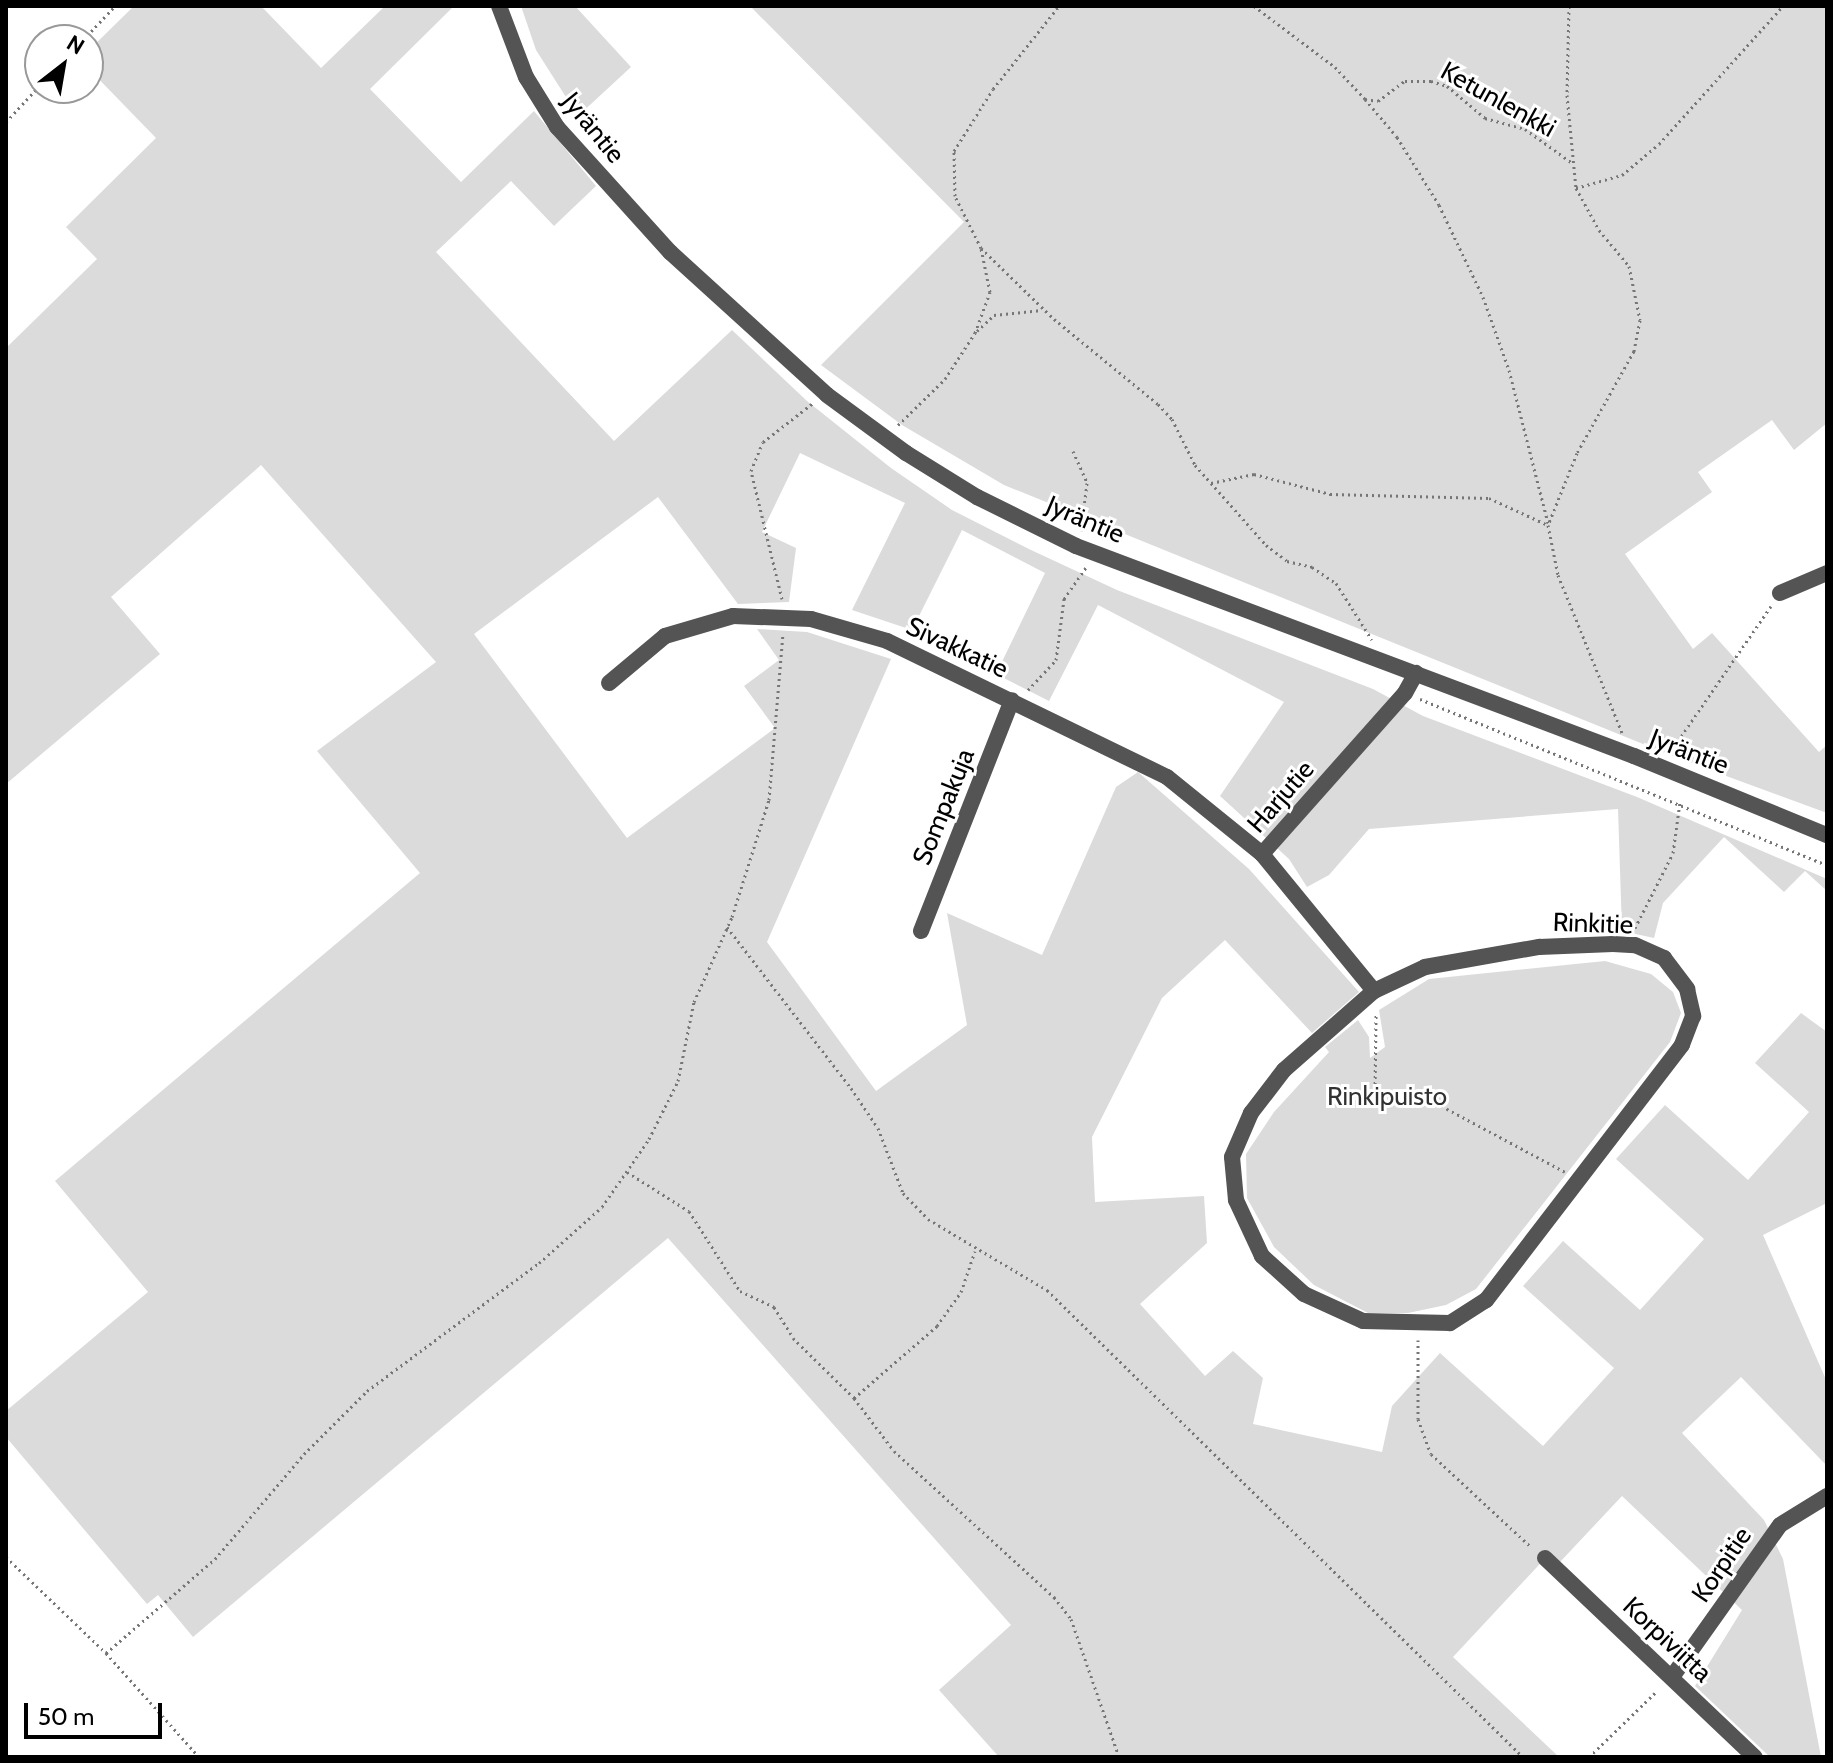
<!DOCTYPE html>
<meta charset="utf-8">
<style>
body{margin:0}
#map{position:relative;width:1833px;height:1763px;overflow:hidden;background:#fff;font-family:Cabin,sans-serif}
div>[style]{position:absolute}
.green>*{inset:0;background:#dbdbdb}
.path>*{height:3px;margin-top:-1.5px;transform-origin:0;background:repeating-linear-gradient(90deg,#767676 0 2px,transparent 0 6px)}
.minor>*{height:16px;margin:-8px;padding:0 8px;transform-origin:8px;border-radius:8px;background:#545454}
span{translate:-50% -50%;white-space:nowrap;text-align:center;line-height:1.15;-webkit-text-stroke:6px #fff;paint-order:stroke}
.street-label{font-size:26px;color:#000}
.park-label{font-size:26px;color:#323232}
.frame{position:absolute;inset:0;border:8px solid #000;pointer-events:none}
.north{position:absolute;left:24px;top:24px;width:80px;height:80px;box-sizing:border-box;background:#fff;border:2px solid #999;border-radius:50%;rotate:31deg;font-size:22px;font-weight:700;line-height:32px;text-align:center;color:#000}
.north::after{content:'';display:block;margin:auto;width:28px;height:36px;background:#000;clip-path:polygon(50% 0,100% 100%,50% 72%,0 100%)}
.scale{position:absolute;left:24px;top:1703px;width:138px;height:36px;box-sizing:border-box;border:4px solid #000;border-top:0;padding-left:10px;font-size:24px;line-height:28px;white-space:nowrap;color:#000;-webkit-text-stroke:6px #fff;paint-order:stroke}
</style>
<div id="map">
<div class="green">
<div style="clip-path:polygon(134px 6px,261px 6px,321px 68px,385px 6px,454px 6px,370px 89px,461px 182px,534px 111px,596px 186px,554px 226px,511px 181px,436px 252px,614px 441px,732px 330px,807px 401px,891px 468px,952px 510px,1031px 550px,1117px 590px,1373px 689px,1423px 716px,1637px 797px,1827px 879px,1827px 891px,1805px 871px,1784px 892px,1724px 837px,1663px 903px,1654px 938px,1622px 931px,1618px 809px,1369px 829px,1329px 875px,1307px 887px,1289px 859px,1220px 796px,1284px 702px,1098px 605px,1049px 701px,996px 674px,1045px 573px,962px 530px,912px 630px,852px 610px,905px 503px,800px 453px,762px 532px,796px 548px,789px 602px,738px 604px,658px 497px,474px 634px,627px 838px,775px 728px,744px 686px,779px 660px,757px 629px,807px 632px,891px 659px,767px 942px,876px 1091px,967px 1025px,947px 913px,1042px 955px,1116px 787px,1138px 772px,1249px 869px,1359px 992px,1312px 1033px,1225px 940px,1162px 998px,1092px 1137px,1095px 1202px,1204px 1196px,1207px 1243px,1140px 1304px,1205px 1376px,1233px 1351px,1263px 1378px,1253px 1424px,1382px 1452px,1392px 1406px,1440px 1353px,1543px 1446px,1614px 1368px,1523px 1286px,1563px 1241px,1640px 1310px,1704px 1239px,1616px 1159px,1665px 1105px,1748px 1180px,1809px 1112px,1755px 1063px,1801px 1013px,1827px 1032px,1827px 1203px,1763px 1235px,1827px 1382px,1827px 1466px,1741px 1377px,1682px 1433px,1764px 1520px,1783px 1559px,1821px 1757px,1770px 1757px,1695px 1686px,1742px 1610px,1622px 1496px,1560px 1562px,1550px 1553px,1453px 1657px,1559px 1757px,999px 1757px,939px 1690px,1011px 1625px,668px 1238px,193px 1637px,158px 1595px,147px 1604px,6px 1437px,6px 1411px,148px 1292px,55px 1181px,420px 873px,317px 751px,436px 662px,261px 465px,111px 597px,160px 654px,6px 784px,6px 348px,97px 259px,66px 227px,156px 138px,88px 68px,88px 51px)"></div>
<div style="clip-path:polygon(521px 6px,575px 6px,631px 67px,578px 116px,536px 50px)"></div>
<div style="clip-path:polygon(750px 6px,1827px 6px,1827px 423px,1794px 450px,1772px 420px,1698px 472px,1712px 492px,1625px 554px,1693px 649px,1712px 633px,1819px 752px,1827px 745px,1827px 813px,1680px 759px,1004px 485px,902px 425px,821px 365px,964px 222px)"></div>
<div style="clip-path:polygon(1605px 961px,1651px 974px,1673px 992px,1681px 1013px,1670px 1042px,1476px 1289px,1446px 1305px,1408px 1313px,1368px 1313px,1314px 1285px,1274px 1247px,1247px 1198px,1246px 1154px,1274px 1112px,1329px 1052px,1325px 1047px,1358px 1020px,1369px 1037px,1370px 1058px,1385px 1047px,1379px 1010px,1429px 979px)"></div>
</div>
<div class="path">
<div style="left:1254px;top:6px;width:101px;rotate:37deg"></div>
<div style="left:1335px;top:67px;width:44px;rotate:46.8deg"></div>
<div style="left:1365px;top:99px;width:50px;rotate:49.9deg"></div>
<div style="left:1397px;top:137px;width:80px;rotate:58.3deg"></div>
<div style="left:1439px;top:205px;width:102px;rotate:64.4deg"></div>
<div style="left:1483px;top:297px;width:77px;rotate:70.4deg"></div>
<div style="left:1509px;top:370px;width:158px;rotate:75.7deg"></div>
<div style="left:1569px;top:6px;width:89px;rotate:91.3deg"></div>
<div style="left:1567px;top:95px;width:93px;rotate:84.5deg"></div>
<div style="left:1576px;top:188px;width:48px;rotate:61.3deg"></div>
<div style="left:1599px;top:230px;width:47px;rotate:50.2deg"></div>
<div style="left:1629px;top:266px;width:55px;rotate:78.5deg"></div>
<div style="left:1640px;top:320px;width:32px;rotate:101deg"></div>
<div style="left:1634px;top:351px;width:117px;rotate:119.2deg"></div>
<div style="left:1577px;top:453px;width:78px;rotate:111.9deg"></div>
<div style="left:1548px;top:525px;width:51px;rotate:78.7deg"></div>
<div style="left:1558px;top:575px;width:173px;rotate:67.9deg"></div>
<div style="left:83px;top:40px;width:47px;rotate:-46.7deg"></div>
<div style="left:1365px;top:99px;width:13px;rotate:9deg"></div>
<div style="left:1378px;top:101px;width:34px;rotate:-37deg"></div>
<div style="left:1405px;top:81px;width:26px"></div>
<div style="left:1431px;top:81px;width:17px;rotate:17deg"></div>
<div style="left:1447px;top:86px;width:50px;rotate:40.1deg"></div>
<div style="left:1485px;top:118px;width:41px;rotate:15.4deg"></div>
<div style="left:1525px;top:129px;width:57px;rotate:35.7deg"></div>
<div style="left:6px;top:122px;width:50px;rotate:-47.4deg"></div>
<div style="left:1576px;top:188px;width:48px;rotate:-15.8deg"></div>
<div style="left:1622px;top:175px;width:48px;rotate:-40deg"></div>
<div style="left:1659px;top:144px;width:186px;rotate:-48.1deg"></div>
<div style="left:981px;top:248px;width:102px;rotate:44.2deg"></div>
<div style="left:1054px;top:319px;width:134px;rotate:39.3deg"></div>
<div style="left:1158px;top:404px;width:21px;rotate:47deg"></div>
<div style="left:1172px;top:419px;width:51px;rotate:63.4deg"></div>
<div style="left:1195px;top:465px;width:107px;rotate:48.4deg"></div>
<div style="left:1266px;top:545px;width:26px;rotate:37deg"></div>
<div style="left:1287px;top:561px;width:26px;rotate:13deg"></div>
<div style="left:1312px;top:567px;width:29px;rotate:34deg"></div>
<div style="left:1336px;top:583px;width:67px;rotate:57.7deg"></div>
<div style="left:977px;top:331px;width:23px;rotate:-43deg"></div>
<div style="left:994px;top:315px;width:48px;rotate:-5.9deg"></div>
<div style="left:898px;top:425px;width:66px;rotate:-44.4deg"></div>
<div style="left:945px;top:379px;width:55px;rotate:-56.9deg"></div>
<div style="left:975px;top:333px;width:44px;rotate:-69.9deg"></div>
<div style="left:990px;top:292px;width:45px;rotate:-101.6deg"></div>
<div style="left:981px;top:248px;width:58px;rotate:-116.6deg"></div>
<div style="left:955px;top:196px;width:45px;rotate:-91.3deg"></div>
<div style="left:954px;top:151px;width:73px;rotate:-57.8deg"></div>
<div style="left:993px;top:89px;width:106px;rotate:-51.5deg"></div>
<div style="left:1073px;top:451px;width:35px;rotate:66deg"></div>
<div style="left:1087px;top:483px;width:48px;rotate:97.1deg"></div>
<div style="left:1211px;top:483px;width:44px;rotate:-11.8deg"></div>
<div style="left:1254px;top:474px;width:79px;rotate:14.7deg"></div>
<div style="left:1330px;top:494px;width:159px;rotate:1.4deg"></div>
<div style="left:1489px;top:498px;width:65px;rotate:24.6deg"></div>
<div style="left:782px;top:599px;width:132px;rotate:-103.6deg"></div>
<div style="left:751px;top:471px;width:31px;rotate:-68deg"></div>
<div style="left:763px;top:442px;width:63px;rotate:-38deg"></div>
<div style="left:1028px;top:690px;width:41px;rotate:-47deg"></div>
<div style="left:1056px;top:660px;width:62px;rotate:-82.5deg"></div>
<div style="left:1064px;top:599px;width:40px;rotate:-55.1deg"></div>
<div style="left:1420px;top:699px;width:440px;rotate:22.2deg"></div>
<div style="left:1671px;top:751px;width:176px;rotate:-55.4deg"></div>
<div style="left:727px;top:927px;width:203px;rotate:52.4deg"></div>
<div style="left:851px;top:1088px;width:48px;rotate:56deg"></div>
<div style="left:878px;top:1128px;width:70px;rotate:69deg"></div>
<div style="left:903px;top:1193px;width:36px;rotate:46deg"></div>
<div style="left:928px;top:1219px;width:139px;rotate:30.8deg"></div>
<div style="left:1047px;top:1290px;width:667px;rotate:44.45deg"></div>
<div style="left:1635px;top:928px;width:84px;rotate:-63.1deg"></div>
<div style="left:1673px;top:853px;width:51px;rotate:-82.2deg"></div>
<div style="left:1375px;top:1090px;width:76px;rotate:-89.2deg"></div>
<div style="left:1436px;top:1103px;width:146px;rotate:28.1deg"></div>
<div style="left:627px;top:1172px;width:73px;rotate:32.2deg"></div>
<div style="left:689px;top:1211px;width:95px;rotate:57.5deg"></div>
<div style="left:740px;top:1291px;width:38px;rotate:25deg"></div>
<div style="left:774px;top:1307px;width:36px;rotate:58deg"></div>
<div style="left:793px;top:1338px;width:86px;rotate:44.5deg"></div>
<div style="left:854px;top:1398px;width:66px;rotate:53deg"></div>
<div style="left:894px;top:1451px;width:217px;rotate:42.4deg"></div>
<div style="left:1054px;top:1597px;width:28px;rotate:52deg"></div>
<div style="left:1071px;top:1619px;width:146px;rotate:70.8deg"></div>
<div style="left:1418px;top:1340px;width:79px;rotate:90deg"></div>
<div style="left:1418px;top:1419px;width:37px;rotate:70deg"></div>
<div style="left:1431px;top:1454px;width:137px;rotate:42.9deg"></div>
<div style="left:854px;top:1398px;width:110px;rotate:-40.9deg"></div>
<div style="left:937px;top:1326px;width:42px;rotate:-54.8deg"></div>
<div style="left:961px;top:1292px;width:43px;rotate:-71.1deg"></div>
<div style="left:6px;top:1557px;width:139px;rotate:43.8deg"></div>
<div style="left:106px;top:1653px;width:144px;rotate:-40.8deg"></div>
<div style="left:215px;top:1559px;width:138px;rotate:-49.7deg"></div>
<div style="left:304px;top:1454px;width:89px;rotate:-45deg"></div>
<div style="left:367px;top:1391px;width:214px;rotate:-36.7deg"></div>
<div style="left:539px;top:1263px;width:84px;rotate:-41.6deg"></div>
<div style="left:602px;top:1207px;width:83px;rotate:-55.3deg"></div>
<div style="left:649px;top:1139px;width:65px;rotate:-63.4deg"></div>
<div style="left:678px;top:1081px;width:81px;rotate:-78.6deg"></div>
<div style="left:694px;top:1002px;width:93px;rotate:-65.9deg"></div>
<div style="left:732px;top:917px;width:123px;rotate:-72.5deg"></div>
<div style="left:769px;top:800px;width:166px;rotate:-85.2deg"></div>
<div style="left:106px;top:1653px;width:140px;rotate:48.2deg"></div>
<div style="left:1589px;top:1757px;width:96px;rotate:-44.2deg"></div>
</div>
<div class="minor">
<div style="left:499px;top:6px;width:76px;rotate:69.2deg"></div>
<div style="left:526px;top:77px;width:59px;rotate:58.2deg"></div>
<div style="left:557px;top:127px;width:169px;rotate:47.9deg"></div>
<div style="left:670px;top:252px;width:212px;rotate:42.3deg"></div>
<div style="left:827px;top:395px;width:98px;rotate:36.3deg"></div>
<div style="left:906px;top:453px;width:84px;rotate:31.8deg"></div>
<div style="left:977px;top:497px;width:110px;rotate:26.3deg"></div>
<div style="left:1076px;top:546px;width:596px;rotate:20.62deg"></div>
<div style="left:1634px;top:756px;width:209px;rotate:22.3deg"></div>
<div style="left:1780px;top:593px;width:51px;rotate:-23.1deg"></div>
<div style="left:609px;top:683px;width:73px;rotate:-40deg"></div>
<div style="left:665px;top:636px;width:71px;rotate:-16.4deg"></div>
<div style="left:733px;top:616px;width:78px;rotate:2.2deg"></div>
<div style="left:811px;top:619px;width:79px;rotate:16.1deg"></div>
<div style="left:887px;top:641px;width:311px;rotate:25.9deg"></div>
<div style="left:1167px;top:777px;width:122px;rotate:39deg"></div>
<div style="left:1262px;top:854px;width:177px;rotate:50.7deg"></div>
<div style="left:1262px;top:854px;width:215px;rotate:-48.4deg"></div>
<div style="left:1405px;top:693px;width:23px;rotate:-61deg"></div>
<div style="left:921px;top:931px;width:248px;rotate:-68.5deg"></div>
<div style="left:1613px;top:944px;width:22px;rotate:3deg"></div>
<div style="left:1635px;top:945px;width:32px;rotate:24deg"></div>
<div style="left:1664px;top:958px;width:39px;rotate:53deg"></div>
<div style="left:1687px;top:989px;width:28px;rotate:77deg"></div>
<div style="left:1693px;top:1016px;width:31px;rotate:111deg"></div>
<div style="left:1682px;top:1045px;width:322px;rotate:127.5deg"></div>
<div style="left:1486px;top:1300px;width:43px;rotate:147.4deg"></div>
<div style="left:1450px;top:1323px;width:87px;rotate:-178.7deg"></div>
<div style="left:1363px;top:1321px;width:65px;rotate:-155.4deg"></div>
<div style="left:1304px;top:1294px;width:57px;rotate:-137.9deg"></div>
<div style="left:1262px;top:1256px;width:62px;rotate:-114.9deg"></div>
<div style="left:1236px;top:1200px;width:43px;rotate:-95.3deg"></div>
<div style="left:1232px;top:1157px;width:48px;rotate:-66.6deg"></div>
<div style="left:1251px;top:1113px;width:54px;rotate:-52.5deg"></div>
<div style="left:1284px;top:1070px;width:120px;rotate:-41.3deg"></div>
<div style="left:1374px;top:991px;width:56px;rotate:-25.2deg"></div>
<div style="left:1425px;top:967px;width:116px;rotate:-10deg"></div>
<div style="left:1539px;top:947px;width:74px;rotate:-2.3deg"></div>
<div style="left:1545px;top:1558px;width:289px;rotate:43.5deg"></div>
<div style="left:1672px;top:1677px;width:186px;rotate:-54.6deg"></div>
<div style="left:1780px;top:1525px;width:55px;rotate:-31.7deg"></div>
</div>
<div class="street-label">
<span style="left:1498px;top:100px;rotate:29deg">Ketunlenkki</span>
<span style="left:593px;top:128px;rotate:51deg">Jyräntie</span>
<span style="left:1085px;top:520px;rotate:23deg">Jyräntie</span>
<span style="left:957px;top:648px;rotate:25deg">Sivakkatie</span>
<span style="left:1689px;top:752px;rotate:21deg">Jyräntie</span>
<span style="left:1281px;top:797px;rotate:-49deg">Harjutie</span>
<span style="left:944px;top:807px;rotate:-68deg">Sompakuja</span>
<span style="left:1593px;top:924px;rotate:2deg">Rinkitie</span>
<span style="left:1722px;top:1565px;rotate:-56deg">Korpitie</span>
<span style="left:1667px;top:1640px;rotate:43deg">Korpiviitta</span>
</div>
<div class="park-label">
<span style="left:1387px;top:1097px">Rinkipuisto</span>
</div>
<div class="frame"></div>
<div class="north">N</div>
<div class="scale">50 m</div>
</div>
